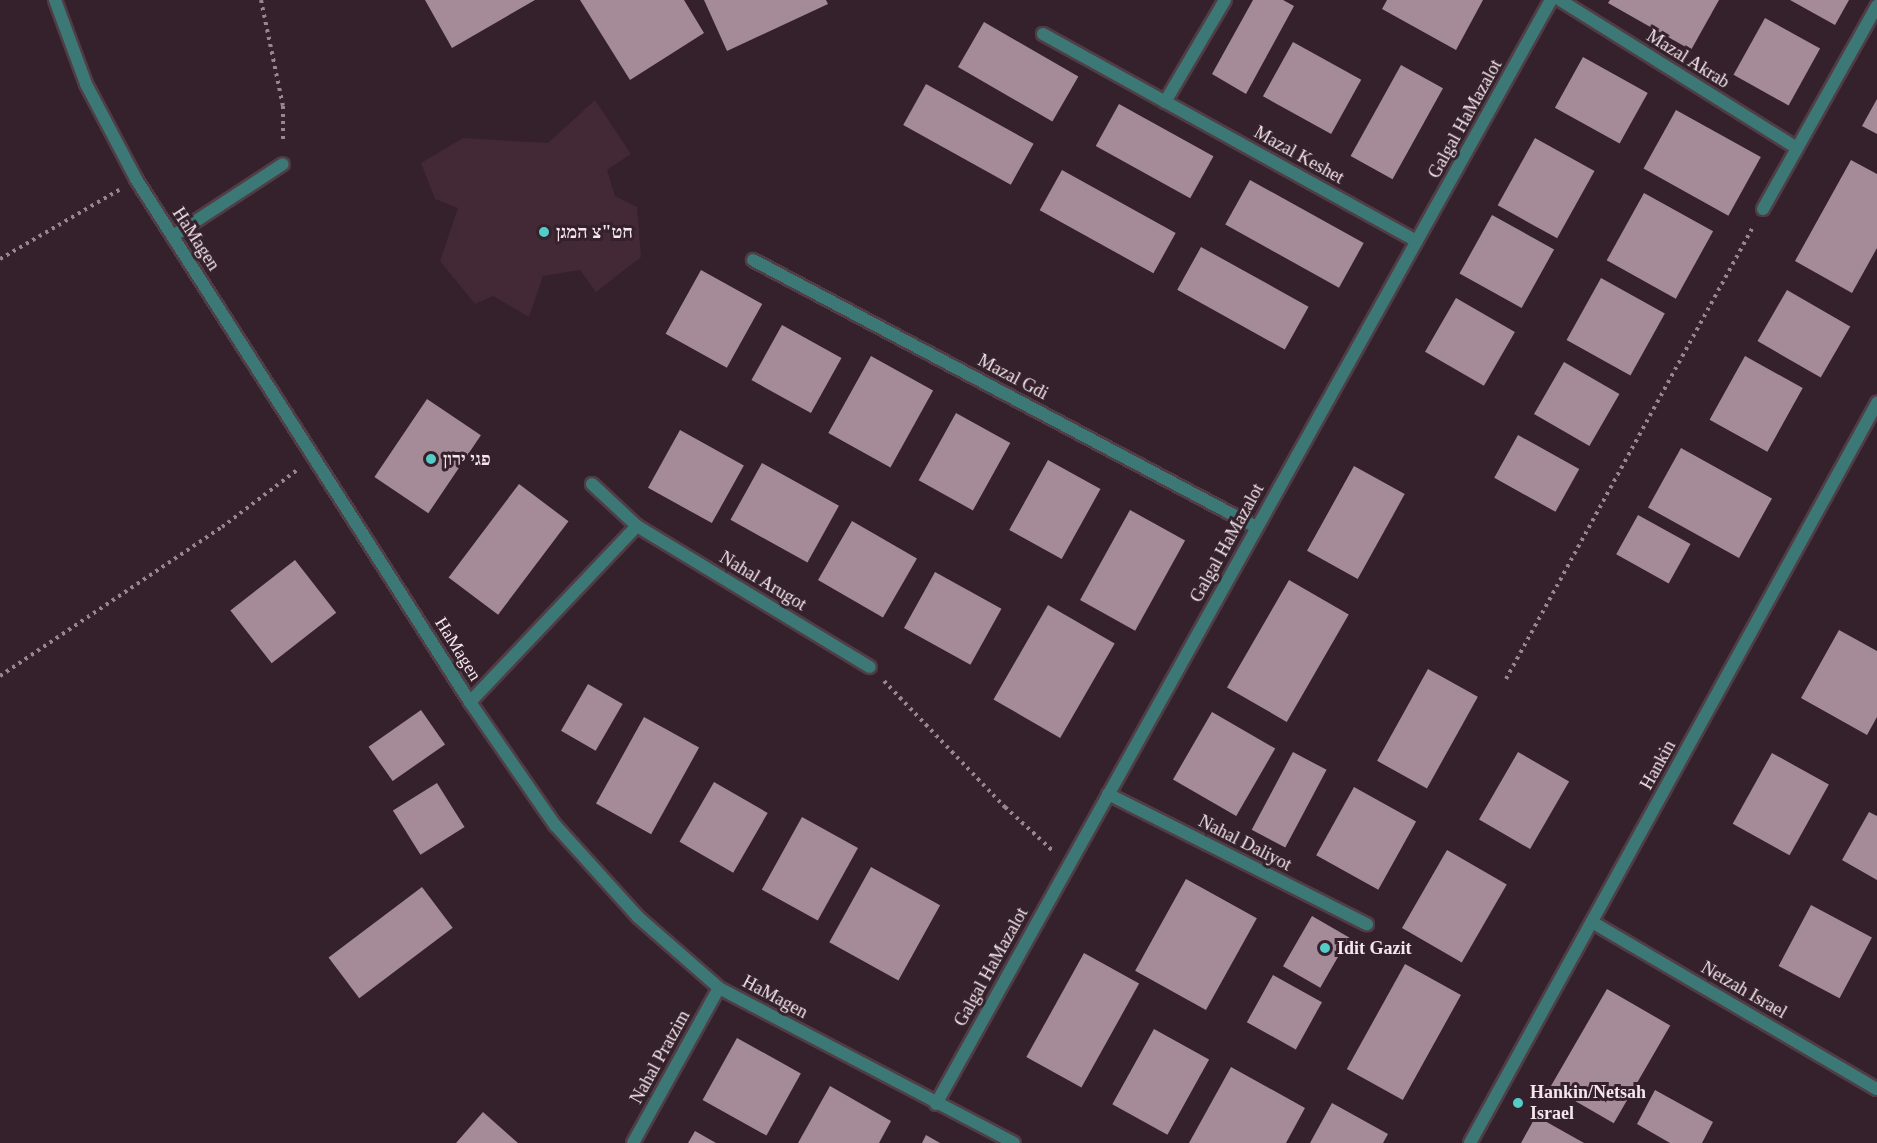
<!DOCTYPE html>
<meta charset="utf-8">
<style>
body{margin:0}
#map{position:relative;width:1877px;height:1143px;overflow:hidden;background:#35212b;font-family:"Times New Roman",Heebo,serif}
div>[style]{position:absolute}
.built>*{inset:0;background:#432835}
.building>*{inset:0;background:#a58b97;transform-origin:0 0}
.path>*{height:4px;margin-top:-2px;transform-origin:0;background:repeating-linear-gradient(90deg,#97868e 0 3px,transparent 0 7.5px)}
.roads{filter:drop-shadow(2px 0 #503d46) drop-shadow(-2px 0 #503d46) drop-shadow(0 2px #503d46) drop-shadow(0 -2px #503d46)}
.service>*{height:12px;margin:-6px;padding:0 6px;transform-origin:6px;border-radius:6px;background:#3c7976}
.minor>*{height:12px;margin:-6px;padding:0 6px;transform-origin:6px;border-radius:6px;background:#3c7976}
.tertiary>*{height:12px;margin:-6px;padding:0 6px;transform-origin:6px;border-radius:6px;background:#3c7976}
.dots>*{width:16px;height:16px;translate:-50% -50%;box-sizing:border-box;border:3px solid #35212b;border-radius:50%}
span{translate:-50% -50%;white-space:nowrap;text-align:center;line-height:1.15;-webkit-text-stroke:6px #35212b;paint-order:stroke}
.street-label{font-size:18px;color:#f4e6ec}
.poi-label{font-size:18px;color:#f4e6ec;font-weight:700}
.left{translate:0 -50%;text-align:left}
</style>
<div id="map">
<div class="built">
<div style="clip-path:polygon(595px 100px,631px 154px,607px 170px,615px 196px,637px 207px,641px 257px,596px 292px,580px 270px,543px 276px,529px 317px,493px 296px,475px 304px,440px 261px,458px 208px,435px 199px,421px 163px,463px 138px,548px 143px)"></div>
</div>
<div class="building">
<div style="clip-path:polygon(425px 0,535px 0,452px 48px)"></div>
<div style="clip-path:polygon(580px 0,684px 0,704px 33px,630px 80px)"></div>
<div style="clip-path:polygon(704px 0,826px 0,828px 4px,727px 51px)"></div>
<div style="clip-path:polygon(1253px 0,1283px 0,1294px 6px,1246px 94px,1212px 74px)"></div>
<div style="clip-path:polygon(1387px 0,1483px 0,1456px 50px,1382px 9px)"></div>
<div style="clip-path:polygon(1610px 0,1719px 0,1691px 50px,1608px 3px)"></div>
<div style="clip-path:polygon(1790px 0,1849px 0,1835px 25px)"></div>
<div style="left:1765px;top:18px;width:63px;height:65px;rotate:29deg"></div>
<div style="left:984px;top:22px;width:109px;height:52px;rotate:30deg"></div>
<div style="left:1293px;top:42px;width:78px;height:62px;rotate:29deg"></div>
<div style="left:1583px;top:57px;width:74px;height:58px;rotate:29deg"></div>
<div style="left:1401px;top:65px;width:48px;height:104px;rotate:29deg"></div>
<div style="left:926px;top:84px;width:123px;height:47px;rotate:29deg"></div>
<div style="clip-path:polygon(1877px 99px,1877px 134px,1862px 126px)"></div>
<div style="left:1119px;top:104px;width:108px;height:48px;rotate:29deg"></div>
<div style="left:1676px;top:110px;width:97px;height:67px;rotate:29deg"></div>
<div style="left:1535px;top:138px;width:68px;height:77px;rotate:29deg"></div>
<div style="clip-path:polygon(1851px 160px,1877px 174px,1877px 248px,1852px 293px,1795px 261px)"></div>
<div style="left:1062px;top:170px;width:130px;height:46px;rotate:29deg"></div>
<div style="left:1250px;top:180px;width:130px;height:51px;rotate:29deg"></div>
<div style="left:1644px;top:193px;width:79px;height:77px;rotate:29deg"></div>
<div style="left:1492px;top:215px;width:71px;height:67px;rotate:29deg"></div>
<div style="left:1201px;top:247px;width:123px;height:49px;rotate:29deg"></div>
<div style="left:701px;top:270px;width:70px;height:73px;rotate:29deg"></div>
<div style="left:1601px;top:278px;width:73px;height:71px;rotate:29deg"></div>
<div style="left:1787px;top:290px;width:73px;height:59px;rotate:30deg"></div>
<div style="left:1456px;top:298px;width:68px;height:62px;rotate:30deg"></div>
<div style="left:782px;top:325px;width:68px;height:63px;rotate:29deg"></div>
<div style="left:871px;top:356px;width:71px;height:88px;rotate:29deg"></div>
<div style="left:1745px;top:356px;width:66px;height:73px;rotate:29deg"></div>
<div style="left:1564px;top:362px;width:64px;height:60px;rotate:30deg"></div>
<div style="left:427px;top:399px;width:65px;height:94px;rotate:34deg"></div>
<div style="left:956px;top:413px;width:62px;height:77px;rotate:29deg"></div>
<div style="left:680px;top:430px;width:73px;height:66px;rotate:29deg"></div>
<div style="left:1518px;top:435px;width:70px;height:49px;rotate:29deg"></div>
<div style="left:1681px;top:448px;width:104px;height:68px;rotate:29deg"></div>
<div style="left:1048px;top:460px;width:60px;height:80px;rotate:29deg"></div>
<div style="left:762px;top:463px;width:88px;height:65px;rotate:29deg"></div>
<div style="left:1354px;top:466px;width:58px;height:97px;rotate:29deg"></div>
<div style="left:519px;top:484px;width:62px;height:117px;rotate:37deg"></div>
<div style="left:1130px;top:510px;width:63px;height:103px;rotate:29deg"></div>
<div style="left:1638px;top:515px;width:60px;height:45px;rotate:29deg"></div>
<div style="left:852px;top:521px;width:75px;height:68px;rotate:30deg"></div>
<div style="left:295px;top:560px;width:67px;height:82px;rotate:52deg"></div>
<div style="left:935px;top:572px;width:76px;height:64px;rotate:29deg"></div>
<div style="left:1289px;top:580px;width:69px;height:124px;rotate:30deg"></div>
<div style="left:1048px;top:605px;width:77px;height:109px;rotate:30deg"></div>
<div style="clip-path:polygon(1839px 630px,1877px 651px,1877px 717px,1867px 735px,1801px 698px)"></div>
<div style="left:1428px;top:669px;width:57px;height:105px;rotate:29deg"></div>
<div style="left:588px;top:684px;width:40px;height:54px;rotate:30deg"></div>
<div style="left:421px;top:710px;width:42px;height:64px;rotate:55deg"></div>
<div style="left:1212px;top:712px;width:73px;height:78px;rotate:30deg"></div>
<div style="left:644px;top:717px;width:63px;height:99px;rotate:29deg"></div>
<div style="left:1293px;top:752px;width:38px;height:88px;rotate:28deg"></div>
<div style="left:1518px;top:752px;width:59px;height:78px;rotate:30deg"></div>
<div style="left:1772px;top:753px;width:65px;height:81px;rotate:29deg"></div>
<div style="left:714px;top:782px;width:62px;height:69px;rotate:30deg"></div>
<div style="left:437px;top:783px;width:52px;height:52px;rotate:58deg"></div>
<div style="left:1354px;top:787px;width:71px;height:78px;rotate:29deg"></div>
<div style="clip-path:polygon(1869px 812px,1877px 816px,1877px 880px,1842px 860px)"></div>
<div style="left:802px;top:817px;width:64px;height:83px;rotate:29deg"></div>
<div style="left:1447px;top:850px;width:69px;height:90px;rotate:30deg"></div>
<div style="left:871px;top:867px;width:79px;height:86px;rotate:29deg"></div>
<div style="left:1186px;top:879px;width:81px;height:105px;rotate:29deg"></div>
<div style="left:422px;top:887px;width:51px;height:117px;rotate:53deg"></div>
<div style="left:1811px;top:905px;width:69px;height:69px;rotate:28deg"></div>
<div style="left:1312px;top:916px;width:43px;height:58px;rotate:30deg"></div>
<div style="left:1084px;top:953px;width:63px;height:119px;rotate:29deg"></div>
<div style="left:1405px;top:964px;width:64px;height:120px;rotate:29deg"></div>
<div style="left:1273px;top:975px;width:56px;height:54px;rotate:29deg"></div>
<div style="left:1607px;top:989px;width:73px;height:113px;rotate:30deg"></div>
<div style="left:1154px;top:1029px;width:63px;height:86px;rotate:29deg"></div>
<div style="left:737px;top:1038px;width:73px;height:71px;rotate:29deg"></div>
<div style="clip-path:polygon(1231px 1067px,1305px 1108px,1286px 1143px,1189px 1143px)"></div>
<div style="clip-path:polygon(830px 1086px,891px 1121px,879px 1143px,798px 1143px)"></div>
<div style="clip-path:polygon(1655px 1090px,1713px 1122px,1702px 1143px,1670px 1143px,1637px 1124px)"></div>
<div style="clip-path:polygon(1332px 1103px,1388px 1134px,1383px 1143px,1310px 1143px)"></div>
<div style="clip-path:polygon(483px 1112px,518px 1143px,456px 1143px)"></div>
<div style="clip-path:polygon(1536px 1116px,1584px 1143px,1521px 1143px)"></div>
<div style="clip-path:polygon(695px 1131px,716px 1143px,688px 1143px)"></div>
<div style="clip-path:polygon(926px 1135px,940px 1143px,922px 1143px)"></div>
</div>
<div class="path">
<div style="left:261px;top:0;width:108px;rotate:78.3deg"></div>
<div style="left:283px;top:106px;width:36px;rotate:90deg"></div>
<div style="left:0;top:259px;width:138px;rotate:-30.1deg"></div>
<div style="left:0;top:676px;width:267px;rotate:-33.9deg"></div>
<div style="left:222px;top:527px;width:94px;rotate:-37.2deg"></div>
<div style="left:1506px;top:679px;width:515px;rotate:-61.35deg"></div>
<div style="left:884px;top:681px;width:175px;rotate:46.2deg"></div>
<div style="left:1005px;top:807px;width:64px;rotate:42.5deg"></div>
</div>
<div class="roads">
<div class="service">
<div style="left:173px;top:236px;width:131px;rotate:-33.2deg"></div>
</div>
<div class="minor">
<div style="left:55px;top:0;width:90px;rotate:69.7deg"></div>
<div style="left:86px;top:84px;width:107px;rotate:62.2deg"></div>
<div style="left:136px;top:179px;width:621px;rotate:57.44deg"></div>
<div style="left:470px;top:702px;width:150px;rotate:55.4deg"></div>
<div style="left:555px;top:825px;width:124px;rotate:47.9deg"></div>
<div style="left:638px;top:917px;width:108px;rotate:41.2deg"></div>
<div style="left:719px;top:988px;width:333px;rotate:27.7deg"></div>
<div style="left:1560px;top:0;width:279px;rotate:32deg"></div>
<div style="left:1043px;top:34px;width:427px;rotate:29deg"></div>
<div style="left:1165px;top:102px;width:118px;rotate:-59.5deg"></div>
<div style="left:1763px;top:209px;width:233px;rotate:-60.7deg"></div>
<div style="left:753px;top:260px;width:569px;rotate:27.96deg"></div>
<div style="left:592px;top:484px;width:62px;rotate:43deg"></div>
<div style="left:470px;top:702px;width:243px;rotate:-46.5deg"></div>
<div style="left:637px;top:526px;width:272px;rotate:31.2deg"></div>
<div style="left:1108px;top:794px;width:290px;rotate:26.7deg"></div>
<div style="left:1592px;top:922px;width:330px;rotate:30.4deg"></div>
<div style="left:936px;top:1104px;width:1264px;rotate:-60.88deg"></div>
<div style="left:633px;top:1143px;width:177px;rotate:-61deg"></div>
</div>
<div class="tertiary">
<div style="left:1470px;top:1143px;width:845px;rotate:-61.19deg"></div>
</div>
</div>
<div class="dots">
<div style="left:544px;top:232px;background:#54cdc8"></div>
<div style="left:431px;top:459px;background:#54cdc8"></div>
<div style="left:1325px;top:948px;background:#54cdc8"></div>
<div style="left:1518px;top:1103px;background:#54cdc8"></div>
</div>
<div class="street-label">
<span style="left:1688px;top:59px;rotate:32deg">Mazal Akrab</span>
<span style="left:1465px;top:119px;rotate:-61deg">Galgal HaMazalot</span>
<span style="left:1299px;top:155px;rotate:29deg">Mazal Keshet</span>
<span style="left:196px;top:239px;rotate:57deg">HaMagen</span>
<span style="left:1013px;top:377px;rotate:28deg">Mazal Gdi</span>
<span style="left:1227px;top:543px;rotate:-61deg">Galgal HaMazalot</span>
<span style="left:763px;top:581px;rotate:31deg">Nahal Arugot</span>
<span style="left:458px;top:649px;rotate:58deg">HaMagen</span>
<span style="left:1658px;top:765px;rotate:-61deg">Hankin</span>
<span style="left:1245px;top:843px;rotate:27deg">Nahal Daliyot</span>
<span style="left:991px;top:967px;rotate:-61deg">Galgal HaMazalot</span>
<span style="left:1744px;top:990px;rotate:30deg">Netzah Israel</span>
<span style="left:775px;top:997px;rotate:28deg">HaMagen</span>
<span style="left:660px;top:1057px;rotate:-61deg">Nahal Pratzim</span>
</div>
<div class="poi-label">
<span class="left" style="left:556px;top:232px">חט"צ המגן</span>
<span class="left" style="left:443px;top:459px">פגי ירון</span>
<span class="left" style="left:1337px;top:948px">Idit Gazit</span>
<span class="left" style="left:1530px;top:1103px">Hankin/Netsah<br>Israel</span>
</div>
</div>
